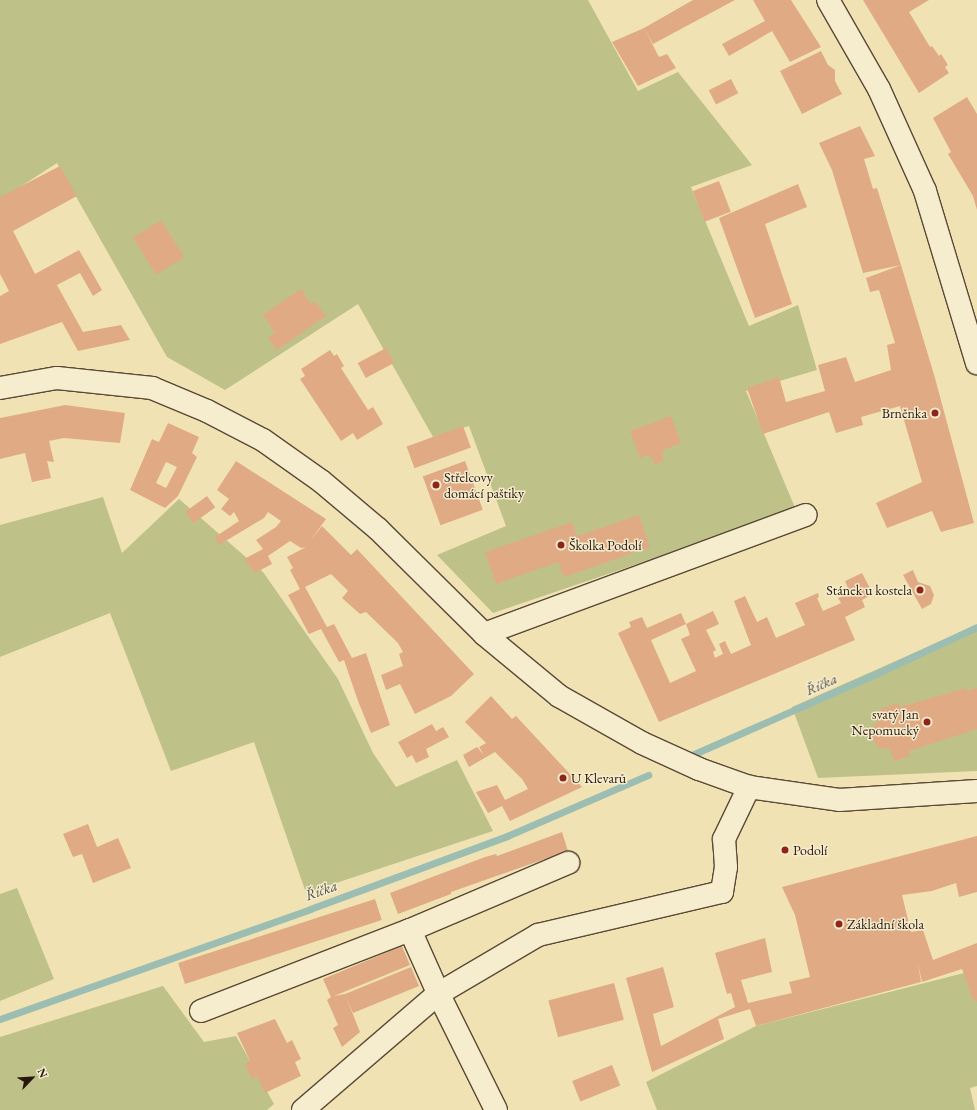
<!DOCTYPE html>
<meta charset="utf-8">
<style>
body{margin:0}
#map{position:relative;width:977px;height:1110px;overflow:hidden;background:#f1e2b3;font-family:"EB Garamond",serif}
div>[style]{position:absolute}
.green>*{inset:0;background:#bec289}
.stream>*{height:7px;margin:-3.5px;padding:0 3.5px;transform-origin:3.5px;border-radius:3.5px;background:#9bbdb2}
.building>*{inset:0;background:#e0ab84;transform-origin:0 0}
.roads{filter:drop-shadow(1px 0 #594936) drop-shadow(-1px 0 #594936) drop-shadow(0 1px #594936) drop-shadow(0 -1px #594936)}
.minor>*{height:22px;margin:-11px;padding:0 11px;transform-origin:11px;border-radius:11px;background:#f6ecce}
.dots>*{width:11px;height:11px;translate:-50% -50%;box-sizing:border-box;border:2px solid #f6ecce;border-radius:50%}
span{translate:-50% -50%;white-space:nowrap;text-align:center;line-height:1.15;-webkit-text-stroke:3px #f6ecce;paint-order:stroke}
.poi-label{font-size:14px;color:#26160d}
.right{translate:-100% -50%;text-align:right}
.left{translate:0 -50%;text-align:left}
.water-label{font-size:15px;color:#4f5047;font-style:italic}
.north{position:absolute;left:12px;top:1058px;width:40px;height:40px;-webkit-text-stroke:3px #f6ecce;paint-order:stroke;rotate:65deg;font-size:11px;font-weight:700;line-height:16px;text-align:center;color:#26160d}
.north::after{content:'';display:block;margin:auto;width:14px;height:18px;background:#26160d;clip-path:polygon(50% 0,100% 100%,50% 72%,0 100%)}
</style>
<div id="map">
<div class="green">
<div style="clip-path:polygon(0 0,588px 0,638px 91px,678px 72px,752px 165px,691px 187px,749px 326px,798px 305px,817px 370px,746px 391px,796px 510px,493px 613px,437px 555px,506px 526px,469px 426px,433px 437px,358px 304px,225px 390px,167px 357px,57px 163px,0 200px)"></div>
<div style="clip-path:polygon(103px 497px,122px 553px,179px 499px,263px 572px,338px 679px,373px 753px,396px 787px,457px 760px,493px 831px,306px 893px,254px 742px,171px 771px,110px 613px,0 657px,0 525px)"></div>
<div style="clip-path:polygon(977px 625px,977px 771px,818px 778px,792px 707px)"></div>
<div style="clip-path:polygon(17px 888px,54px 979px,0 1001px,0 894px)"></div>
<div style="clip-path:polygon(964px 973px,977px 997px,977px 1086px,970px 1088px,975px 1110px,657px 1110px,646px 1082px,756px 1026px)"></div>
<div style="clip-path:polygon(163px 986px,204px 1042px,236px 1036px,274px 1104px,267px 1110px,0 1110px,0 1037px)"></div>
</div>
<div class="stream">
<div style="left:685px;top:758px;width:213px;rotate:-23.8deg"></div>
<div style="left:880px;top:672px;width:107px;rotate:-24.9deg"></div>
<div style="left:0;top:1019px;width:329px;rotate:-19.5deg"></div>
<div style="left:310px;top:909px;width:210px;rotate:-20.3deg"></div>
<div style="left:507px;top:836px;width:154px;rotate:-23.4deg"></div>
</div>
<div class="building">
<div style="clip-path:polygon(693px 0,735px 0,653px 44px,645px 30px,659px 57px,667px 54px,676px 68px,638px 86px,612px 42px,644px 28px)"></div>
<div style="clip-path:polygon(753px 0,791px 0,821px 47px,790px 62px,772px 31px,729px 56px,722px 44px,765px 21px)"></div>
<div style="clip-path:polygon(863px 0,929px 0,909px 12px,930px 47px,932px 46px,939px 56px,941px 54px,948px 65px,945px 67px,949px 73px,919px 93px)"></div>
<div style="clip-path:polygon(821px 51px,828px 65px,835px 70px,835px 81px,842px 94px,802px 114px,780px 71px)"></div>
<div style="left:731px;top:79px;width:16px;height:25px;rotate:63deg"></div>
<div style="clip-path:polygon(967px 97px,977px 114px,977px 210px,973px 196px,948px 154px,951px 152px,933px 118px)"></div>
<div style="clip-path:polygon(860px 126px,875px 156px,864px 159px,873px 189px,877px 188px,901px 265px,863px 273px,832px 170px,819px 143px)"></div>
<div style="clip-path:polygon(60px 166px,77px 196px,13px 231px,35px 274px,79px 250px,102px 290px,93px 296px,80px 273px,57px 285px,83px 332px,121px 325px,130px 340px,78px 351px,62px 322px,0 344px,0 296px,9px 291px,0 274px,0 197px)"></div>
<div style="left:719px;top:181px;width:33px;height:28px;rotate:69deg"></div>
<div style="clip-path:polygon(798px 184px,807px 207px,765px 224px,792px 304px,755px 318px,719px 218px)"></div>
<div style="left:161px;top:220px;width:44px;height:33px;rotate:58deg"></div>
<div style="clip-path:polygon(901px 265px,935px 378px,974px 523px,941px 532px,932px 511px,887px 528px,876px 503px,922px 482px,900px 406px,861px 417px,863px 425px,836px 433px,829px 412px,763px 434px,747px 388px,779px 377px,786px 402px,825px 391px,818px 365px,846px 357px,855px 382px,891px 370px,887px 345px,895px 343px,879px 290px,870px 292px,866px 278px)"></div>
<div style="clip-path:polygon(301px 289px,311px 304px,315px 301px,326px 316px,277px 350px,268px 338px,275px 333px,263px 315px)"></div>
<div style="left:386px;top:348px;width:17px;height:32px;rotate:62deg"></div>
<div style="clip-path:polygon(330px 350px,334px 356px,337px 354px,344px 366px,341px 368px,368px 410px,373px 407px,383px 424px,357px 440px,353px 433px,341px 441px,300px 379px,305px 376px,301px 369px)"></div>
<div style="clip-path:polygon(65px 405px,125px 413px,120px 443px,64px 438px,49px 441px,54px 462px,47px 461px,51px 478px,32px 482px,25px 453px,0 459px,0 418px)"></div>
<div style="clip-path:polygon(671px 416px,681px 443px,663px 450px,662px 456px,664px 461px,654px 464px,653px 459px,647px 455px,640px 458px,630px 431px)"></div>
<div style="clip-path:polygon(evenodd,168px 423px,199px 437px,192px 453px,197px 457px,178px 496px,165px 508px,130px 490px,152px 439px,159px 442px,168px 423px,166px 462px,177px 467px,166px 488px,156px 483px,166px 462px)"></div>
<div style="left:463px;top:426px;width:23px;height:60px;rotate:70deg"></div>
<div style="clip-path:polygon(236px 461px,326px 519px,310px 541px,322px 526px,351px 555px,357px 549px,474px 674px,451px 696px,415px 714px,400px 684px,386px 690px,381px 675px,403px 666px,399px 654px,403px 652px,398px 643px,366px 612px,360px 614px,342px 598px,348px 591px,331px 574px,305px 587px,327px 627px,334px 624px,352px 658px,366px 653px,390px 725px,371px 733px,358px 701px,344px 660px,339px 662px,321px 629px,309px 634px,288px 595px,300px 589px,290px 570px,293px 568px,287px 557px,306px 547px,301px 548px,290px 541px,268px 556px,272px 564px,255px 573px,244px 559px,263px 549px,256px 540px,276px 527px,281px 521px,268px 512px,264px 518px,219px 545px,215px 537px,239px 521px,234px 512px,230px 516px,221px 509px,229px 499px,217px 490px)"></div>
<div style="left:465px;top:461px;width:52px;height:45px;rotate:70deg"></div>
<div style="left:207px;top:496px;width:14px;height:27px;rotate:54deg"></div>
<div style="clip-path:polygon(639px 515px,650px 547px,564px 577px,558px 562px,496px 584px,485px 552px,572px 522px,577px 536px)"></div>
<div style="clip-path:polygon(913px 570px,918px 582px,930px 586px,934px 595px,931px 604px,922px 609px,903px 575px)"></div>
<div style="clip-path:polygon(862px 573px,873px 594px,862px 600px,865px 607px,845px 617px,855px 640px,659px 722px,618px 633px,631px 627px,629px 622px,642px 617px,647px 628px,681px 613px,686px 624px,651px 640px,670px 683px,696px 671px,681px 639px,690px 635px,686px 624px,713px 611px,719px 624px,706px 630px,716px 650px,713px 652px,715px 658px,723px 654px,719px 644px,725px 641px,731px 654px,751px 645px,734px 601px,745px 596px,757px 622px,767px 617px,776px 638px,805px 625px,795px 603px,818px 593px,819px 597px,817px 598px,823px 611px,841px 603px,838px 598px,850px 593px,845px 581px)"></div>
<div style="clip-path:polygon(966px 688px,967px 691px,977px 688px,977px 729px,909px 751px,910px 756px,894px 761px,890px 749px,879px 748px,871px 737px,873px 727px,882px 716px,880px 709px,898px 703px,900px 707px)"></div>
<div style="clip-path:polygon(491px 696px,512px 719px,516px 716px,582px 787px,510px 821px,502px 806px,488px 813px,476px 792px,497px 785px,505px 800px,528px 789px,522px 779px,495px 752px,469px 767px,463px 755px,477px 747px,484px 755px,479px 747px,486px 743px,465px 722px)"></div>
<div style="clip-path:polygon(432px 724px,436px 731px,443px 727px,449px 737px,426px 749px,429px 757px,416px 763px,412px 755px,407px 758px,398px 742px)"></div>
<div style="clip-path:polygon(88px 824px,97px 847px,118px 838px,131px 868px,93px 883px,82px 854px,73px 857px,63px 834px)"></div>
<div style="clip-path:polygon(562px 832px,568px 851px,451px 892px,451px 894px,398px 914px,390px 893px,485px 857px,496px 854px,497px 856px)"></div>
<div style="clip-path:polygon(977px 836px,977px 892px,959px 897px,956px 883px,932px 891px,902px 895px,911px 932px,923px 930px,933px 960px,977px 943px,977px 1002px,972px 998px,962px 969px,922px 982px,918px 964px,921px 982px,756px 1026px,750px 1009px,718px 1019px,724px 1039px,652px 1072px,626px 978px,663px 967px,674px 1007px,653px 1014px,661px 1046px,735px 1007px,731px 993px,727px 994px,715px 953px,765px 938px,772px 972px,741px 980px,748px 1003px,792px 993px,789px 982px,810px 977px,795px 915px,782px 887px)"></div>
<div style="left:375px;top:899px;width:22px;height:207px;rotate:72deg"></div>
<div style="clip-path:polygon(402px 946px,410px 965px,334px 996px,345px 994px,411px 967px,419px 986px,353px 1013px,346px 997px,360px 1032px,342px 1047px,333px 1028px,338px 1025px,327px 1000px,331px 997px,323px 979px)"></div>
<div style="left:614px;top:983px;width:38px;height:68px;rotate:75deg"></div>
<div style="clip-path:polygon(275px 1019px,287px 1043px,292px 1040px,301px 1059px,295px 1062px,301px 1076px,265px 1093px,257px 1076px,252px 1079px,245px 1064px,250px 1061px,237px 1033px)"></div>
<div style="left:612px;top:1065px;width:22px;height:43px;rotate:68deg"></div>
</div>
<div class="roads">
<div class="minor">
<div style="left:828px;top:0;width:103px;rotate:60.2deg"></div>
<div style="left:879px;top:89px;width:112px;rotate:65.7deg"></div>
<div style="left:925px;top:191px;width:180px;rotate:73.2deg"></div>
<div style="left:0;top:388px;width:58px;rotate:-10deg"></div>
<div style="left:57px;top:378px;width:96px;rotate:6deg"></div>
<div style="left:152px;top:388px;width:60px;rotate:22.7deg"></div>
<div style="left:207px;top:411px;width:63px;rotate:27.4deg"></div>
<div style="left:263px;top:440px;width:71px;rotate:35.3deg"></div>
<div style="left:321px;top:481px;width:75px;rotate:40.1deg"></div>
<div style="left:378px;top:529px;width:149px;rotate:44.7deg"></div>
<div style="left:484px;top:634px;width:97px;rotate:39.6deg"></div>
<div style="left:559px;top:696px;width:95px;rotate:29.5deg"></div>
<div style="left:642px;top:743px;width:63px;rotate:24.5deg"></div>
<div style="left:699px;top:769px;width:53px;rotate:19.8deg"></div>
<div style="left:749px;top:787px;width:91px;rotate:8.2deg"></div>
<div style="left:839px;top:800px;width:138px;rotate:-3.7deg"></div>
<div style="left:484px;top:634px;width:343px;rotate:-20.3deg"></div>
<div style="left:410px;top:930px;width:172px;rotate:-23deg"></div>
<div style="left:201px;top:1011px;width:224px;rotate:-21.2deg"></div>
<div style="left:410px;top:930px;width:73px;rotate:65.9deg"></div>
<div style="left:440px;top:997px;width:126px;rotate:63.6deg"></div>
<div style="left:303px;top:1110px;width:178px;rotate:-40.7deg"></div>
<div style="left:438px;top:994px;width:116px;rotate:-30.5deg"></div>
<div style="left:538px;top:935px;width:189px;rotate:-13.2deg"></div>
<div style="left:722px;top:892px;width:25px;rotate:-81deg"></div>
<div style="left:726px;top:867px;width:28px;rotate:-94deg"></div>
<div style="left:724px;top:839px;width:58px;rotate:-64.3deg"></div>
</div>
</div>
<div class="dots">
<div style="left:935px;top:413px;background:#8f2418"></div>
<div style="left:436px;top:485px;background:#8f2418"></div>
<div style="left:561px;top:545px;background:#8f2418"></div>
<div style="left:920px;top:590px;background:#8f2418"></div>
<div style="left:927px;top:722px;background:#8f2418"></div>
<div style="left:563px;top:778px;background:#8f2418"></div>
<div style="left:785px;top:850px;background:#8f2418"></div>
<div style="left:839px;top:924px;background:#8f2418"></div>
</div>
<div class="poi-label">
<span class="right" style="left:927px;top:413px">Brněnka</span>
<span class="left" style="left:444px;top:485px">Střelcovy<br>domácí paštiky</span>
<span class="left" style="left:569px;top:545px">Školka Podolí</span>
<span class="right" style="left:912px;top:590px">Stánek u kostela</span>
<span class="right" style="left:919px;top:722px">svatý Jan<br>Nepomucký</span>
<span class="left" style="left:571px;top:778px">U Klevarů</span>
<span class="left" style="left:793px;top:850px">Podolí</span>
<span class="left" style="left:847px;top:924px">Základní škola</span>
</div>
<div class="water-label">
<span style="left:821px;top:684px;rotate:-24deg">Říčka</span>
<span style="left:321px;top:890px;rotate:-20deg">Říčka</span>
</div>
<div class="north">N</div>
</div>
